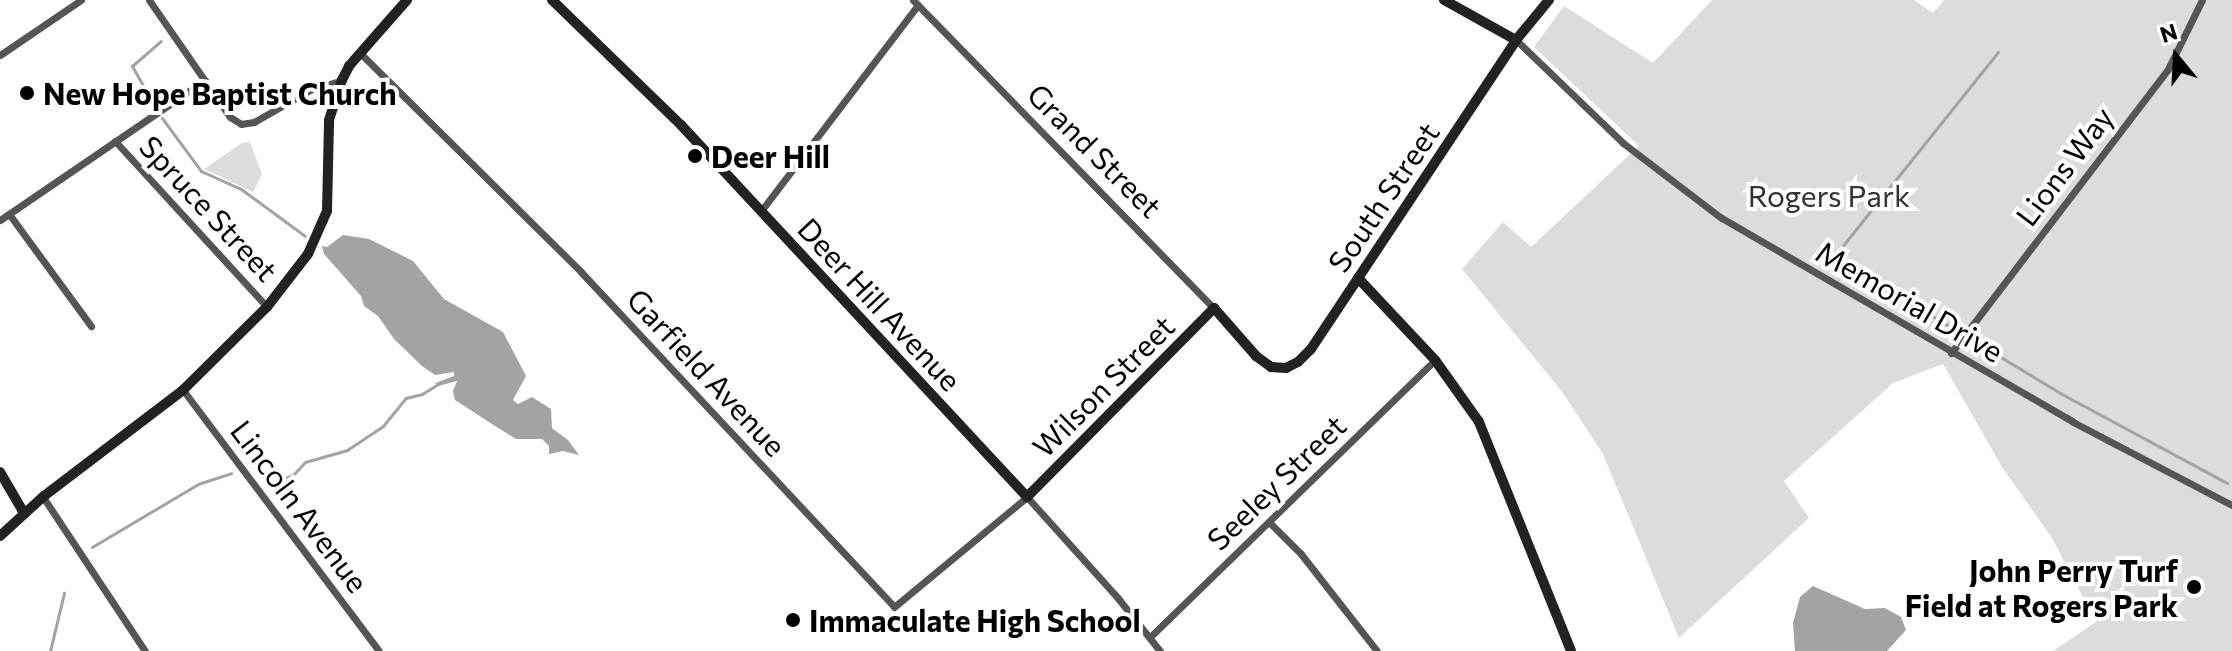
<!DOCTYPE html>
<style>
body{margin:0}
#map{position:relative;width:2232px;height:651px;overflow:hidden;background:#fff;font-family:Commissioner,sans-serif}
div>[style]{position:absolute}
.green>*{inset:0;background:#dcdcdc}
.water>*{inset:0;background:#a3a3a3}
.stream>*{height:3px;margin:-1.5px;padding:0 1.5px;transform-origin:1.5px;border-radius:1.5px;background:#a3a3a3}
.street>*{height:7px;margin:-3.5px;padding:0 3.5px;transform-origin:3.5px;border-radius:3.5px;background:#555}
.secondary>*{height:10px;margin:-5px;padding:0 5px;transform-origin:5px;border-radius:5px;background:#222}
.dots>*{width:22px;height:22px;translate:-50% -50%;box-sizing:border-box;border:4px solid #fff;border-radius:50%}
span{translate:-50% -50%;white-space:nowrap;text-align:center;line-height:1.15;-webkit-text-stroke:8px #fff;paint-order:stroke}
.poi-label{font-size:30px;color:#000;font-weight:700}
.left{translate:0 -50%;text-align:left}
.right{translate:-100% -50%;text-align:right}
.street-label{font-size:30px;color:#000}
.park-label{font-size:30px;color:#333}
.north{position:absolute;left:2136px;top:16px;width:80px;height:80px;-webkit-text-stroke:6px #fff;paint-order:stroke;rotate:342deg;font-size:22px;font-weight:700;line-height:32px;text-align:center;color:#000}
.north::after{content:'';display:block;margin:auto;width:28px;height:36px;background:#000;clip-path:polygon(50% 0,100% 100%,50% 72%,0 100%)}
</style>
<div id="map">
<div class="green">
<div style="clip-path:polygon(1712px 0,1914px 0,1933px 13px,1944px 0,2232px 0,2232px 651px,2053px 651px,2096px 622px,2052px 538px,2002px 467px,1943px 364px,1893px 383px,1784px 481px,1809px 518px,1679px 638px,1603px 454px,1563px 393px,1462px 269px,1503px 222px,1531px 247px,1639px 146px,1534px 47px,1564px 6px,1653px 63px)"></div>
<div style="clip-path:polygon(250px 142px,262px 174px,253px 192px,204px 169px,242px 143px)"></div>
</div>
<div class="water">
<div style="clip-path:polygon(343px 235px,369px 239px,413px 261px,444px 299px,503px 332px,526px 376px,513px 400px,518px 404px,532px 397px,551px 409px,552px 428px,568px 440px,579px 455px,563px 451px,549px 454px,549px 446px,542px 439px,516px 439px,495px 426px,455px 400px,453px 391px,457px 381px,438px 386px,435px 383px,454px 376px,454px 372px,435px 375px,422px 366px,394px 339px,378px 316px,364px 306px,361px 296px,324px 254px,322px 246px,327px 247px)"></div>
<div style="clip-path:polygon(1813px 586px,1865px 609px,1885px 608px,1901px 617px,1906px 630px,1887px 651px,1795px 651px,1793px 623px,1800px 597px)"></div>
</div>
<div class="stream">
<div style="left:1998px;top:52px;width:263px;rotate:128.7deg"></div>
<div style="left:1834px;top:257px;width:264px;rotate:31deg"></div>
<div style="left:2060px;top:393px;width:190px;rotate:28.3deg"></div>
<div style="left:154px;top:105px;width:45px;rotate:-119.4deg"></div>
<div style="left:132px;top:66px;width:38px;rotate:-41deg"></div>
<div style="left:162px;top:118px;width:66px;rotate:53.7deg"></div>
<div style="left:201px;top:171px;width:44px;rotate:24.2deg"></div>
<div style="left:241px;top:189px;width:79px;rotate:36.3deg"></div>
<div style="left:269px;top:485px;width:26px;rotate:-23deg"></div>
<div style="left:293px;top:475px;width:18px;rotate:-47deg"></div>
<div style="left:305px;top:462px;width:44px;rotate:-15.9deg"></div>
<div style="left:347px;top:450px;width:43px;rotate:-33.7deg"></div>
<div style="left:383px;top:426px;width:36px;rotate:-51deg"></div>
<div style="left:406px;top:398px;width:16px;rotate:-14deg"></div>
<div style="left:422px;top:394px;width:19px;rotate:-32deg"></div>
<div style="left:92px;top:547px;width:123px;rotate:-30.7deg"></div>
<div style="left:198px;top:484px;width:35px;rotate:-18deg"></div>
<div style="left:50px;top:651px;width:60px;rotate:-76.4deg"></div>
</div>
<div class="street">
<div style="left:149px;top:0;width:142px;rotate:55.3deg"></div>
<div style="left:230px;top:117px;width:13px;rotate:32deg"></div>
<div style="left:241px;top:124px;width:13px;rotate:-9deg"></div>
<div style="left:254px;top:122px;width:64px;rotate:-29.7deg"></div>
<div style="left:310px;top:90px;width:34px;rotate:-17deg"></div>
<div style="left:913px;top:0;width:431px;rotate:45.7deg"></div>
<div style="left:1516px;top:40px;width:149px;rotate:43.9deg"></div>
<div style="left:1623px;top:143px;width:122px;rotate:37.3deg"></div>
<div style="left:1720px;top:217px;width:408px;rotate:30.1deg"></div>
<div style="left:2073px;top:422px;width:179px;rotate:27.6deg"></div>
<div style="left:360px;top:53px;width:311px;rotate:44.7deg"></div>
<div style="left:581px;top:272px;width:458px;rotate:46.9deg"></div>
<div style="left:894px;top:607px;width:173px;rotate:-39.6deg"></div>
<div style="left:1027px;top:497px;width:135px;rotate:48deg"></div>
<div style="left:1117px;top:597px;width:69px;rotate:51.5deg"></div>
<div style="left:0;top:55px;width:98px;rotate:-34.2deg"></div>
<div style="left:115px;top:141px;width:225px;rotate:47.5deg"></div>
<div style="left:761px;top:211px;width:259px;rotate:-52.7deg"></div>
<div style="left:9px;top:214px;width:139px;rotate:53.8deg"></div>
<div style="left:0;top:220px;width:248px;rotate:-34.3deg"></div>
<div style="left:1951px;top:353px;width:357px;rotate:-52.6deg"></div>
<div style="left:2168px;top:69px;width:77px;rotate:-63.8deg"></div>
<div style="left:183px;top:390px;width:326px;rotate:53.1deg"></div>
<div style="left:43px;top:497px;width:185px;rotate:56.5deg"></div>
<div style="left:1269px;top:522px;width:45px;rotate:45deg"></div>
<div style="left:1301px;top:554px;width:123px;rotate:51.9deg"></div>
<div style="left:1150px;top:637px;width:397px;rotate:-44.2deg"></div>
</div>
<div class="secondary">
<div style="left:552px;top:0;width:180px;rotate:44.1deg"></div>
<div style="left:681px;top:125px;width:508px;rotate:47.07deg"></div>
<div style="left:1027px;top:497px;width:266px;rotate:-45.3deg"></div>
<div style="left:1214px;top:308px;width:64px;rotate:48.8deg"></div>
<div style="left:1256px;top:356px;width:19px;rotate:36deg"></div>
<div style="left:1271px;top:367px;width:15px;rotate:4deg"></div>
<div style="left:1286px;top:368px;width:13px;rotate:-27deg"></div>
<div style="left:1298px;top:362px;width:18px;rotate:-45deg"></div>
<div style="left:1311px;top:349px;width:371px;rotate:-56.4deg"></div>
<div style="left:1516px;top:40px;width:52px;rotate:-50.5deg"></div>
<div style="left:1444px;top:0;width:82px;rotate:29.1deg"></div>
<div style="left:1358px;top:278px;width:112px;rotate:46.8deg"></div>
<div style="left:1435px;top:360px;width:76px;rotate:54.6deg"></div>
<div style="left:1479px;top:422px;width:247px;rotate:68.1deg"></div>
<div style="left:0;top:472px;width:48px;rotate:59.7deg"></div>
<div style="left:0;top:536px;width:59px;rotate:-42.3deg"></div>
<div style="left:44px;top:496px;width:175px;rotate:-37.3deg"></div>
<div style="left:183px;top:390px;width:118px;rotate:-44.7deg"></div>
<div style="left:267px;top:307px;width:67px;rotate:-52.3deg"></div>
<div style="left:308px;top:254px;width:47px;rotate:-66.2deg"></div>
<div style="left:327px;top:211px;width:91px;rotate:-88.7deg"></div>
<div style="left:329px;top:120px;width:42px;rotate:-72deg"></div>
<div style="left:342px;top:80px;width:16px;rotate:-63deg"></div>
<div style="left:349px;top:66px;width:88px;rotate:-48.7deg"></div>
</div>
<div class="dots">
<div style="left:27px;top:93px;background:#000"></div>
<div style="left:695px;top:156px;background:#000"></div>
<div style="left:2194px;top:587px;background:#000"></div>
<div style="left:793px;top:620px;background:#000"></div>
</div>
<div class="poi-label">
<span class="left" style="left:43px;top:93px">New Hope Baptist Church</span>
<span class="left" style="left:711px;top:156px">Deer Hill</span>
<span class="right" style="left:2178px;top:587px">John Perry Turf<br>Field at Rogers Park</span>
<span class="left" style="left:809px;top:620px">Immaculate High School</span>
</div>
<div class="street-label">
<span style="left:1095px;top:150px;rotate:45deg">Grand Street</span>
<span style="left:2064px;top:166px;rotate:-53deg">Lions Way</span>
<span style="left:1383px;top:197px;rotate:-56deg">South Street</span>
<span style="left:209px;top:208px;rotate:47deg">Spruce Street</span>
<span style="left:1910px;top:301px;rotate:30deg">Memorial Drive</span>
<span style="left:880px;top:304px;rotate:47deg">Deer Hill Avenue</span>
<span style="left:707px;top:372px;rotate:47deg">Garfield Avenue</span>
<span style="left:1103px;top:386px;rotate:-45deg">Wilson Street</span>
<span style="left:1276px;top:482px;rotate:-44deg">Seeley Street</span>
<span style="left:300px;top:506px;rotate:53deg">Lincoln Avenue</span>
</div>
<div class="park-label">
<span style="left:1829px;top:195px">Rogers Park</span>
</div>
<div class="north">N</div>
</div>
